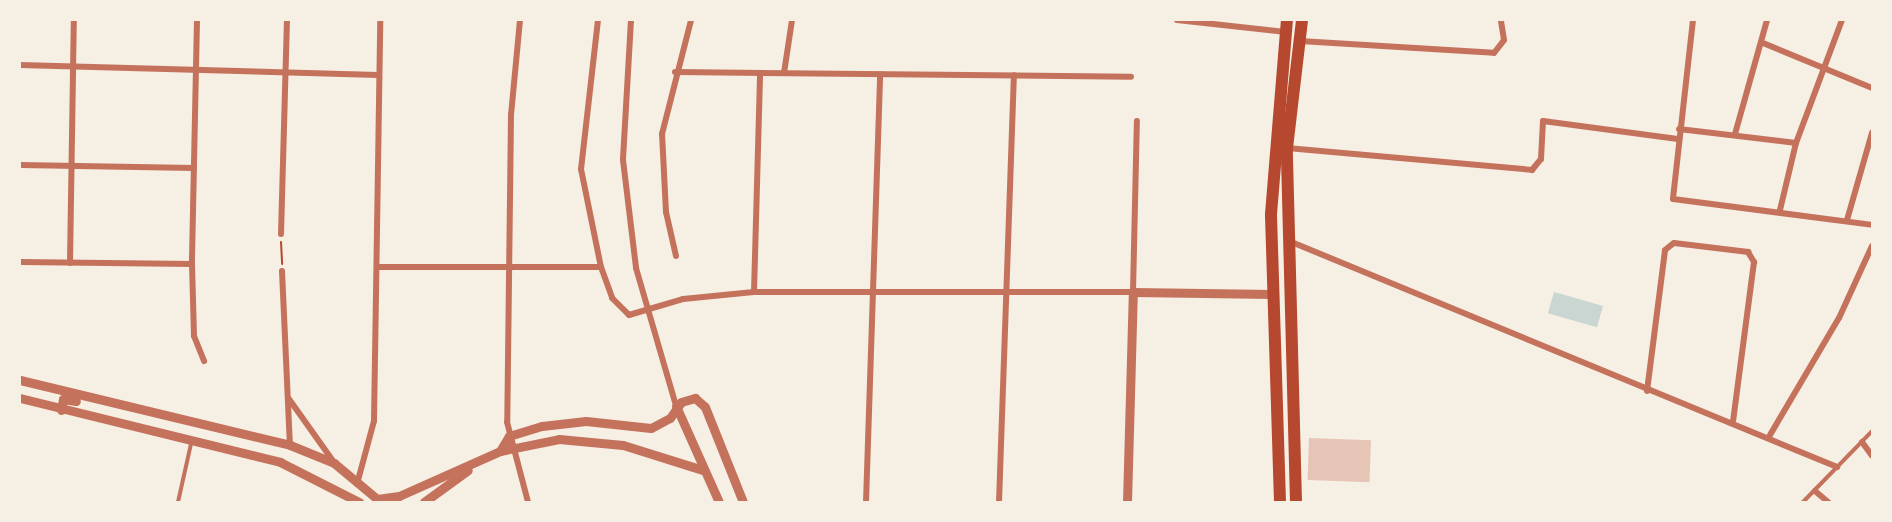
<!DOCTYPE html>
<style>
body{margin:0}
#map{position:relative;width:1892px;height:522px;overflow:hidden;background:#f6efe4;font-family:Poppins,sans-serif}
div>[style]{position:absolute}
.water>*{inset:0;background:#c9d6d2;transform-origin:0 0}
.building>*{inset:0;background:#e6c5b7;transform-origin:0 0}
.path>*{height:2px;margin:-1px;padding:0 1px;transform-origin:1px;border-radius:1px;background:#b5482f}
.service>*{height:4px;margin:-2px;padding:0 2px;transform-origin:2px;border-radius:2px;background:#c5725c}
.minor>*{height:6px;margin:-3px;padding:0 3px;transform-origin:3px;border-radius:3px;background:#c5725c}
.tertiary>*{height:9px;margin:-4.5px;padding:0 4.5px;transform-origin:4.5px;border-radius:4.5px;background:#c5725c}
.primary>*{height:12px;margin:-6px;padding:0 6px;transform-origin:6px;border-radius:6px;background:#b5482f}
span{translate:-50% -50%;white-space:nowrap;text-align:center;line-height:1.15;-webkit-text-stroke:6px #f6efe4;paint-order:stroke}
.frame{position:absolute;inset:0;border:21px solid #f6efe4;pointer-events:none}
</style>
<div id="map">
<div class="water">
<div style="left:1554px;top:292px;width:51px;height:22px;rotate:16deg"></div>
</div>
<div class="building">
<div style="left:1309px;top:438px;width:62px;height:42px;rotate:2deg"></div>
</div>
<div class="path">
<div style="left:281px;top:242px;width:22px;rotate:87deg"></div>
</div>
<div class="service">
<div style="left:178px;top:502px;width:59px;rotate:-77.4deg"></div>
<div style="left:1803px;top:502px;width:99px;rotate:-45.8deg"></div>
</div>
<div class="minor">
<div style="left:197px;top:20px;width:244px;rotate:91.2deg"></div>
<div style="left:192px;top:264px;width:72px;rotate:88.4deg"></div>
<div style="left:194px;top:336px;width:27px;rotate:68deg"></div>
<div style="left:520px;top:20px;width:95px;rotate:95.4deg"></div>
<div style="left:511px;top:115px;width:307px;rotate:90.7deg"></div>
<div style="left:507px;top:422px;width:83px;rotate:75.3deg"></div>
<div style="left:598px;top:20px;width:150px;rotate:96.5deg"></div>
<div style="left:581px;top:169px;width:100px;rotate:78.5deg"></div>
<div style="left:601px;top:267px;width:33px;rotate:70deg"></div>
<div style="left:612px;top:298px;width:24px;rotate:45deg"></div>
<div style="left:629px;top:315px;width:56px;rotate:-16.5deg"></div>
<div style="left:683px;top:299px;width:71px;rotate:-5.6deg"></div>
<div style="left:754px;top:292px;width:379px"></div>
<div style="left:1133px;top:292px;width:171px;rotate:-88.7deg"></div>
<div style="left:631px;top:20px;width:140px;rotate:93.3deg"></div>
<div style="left:623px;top:160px;width:109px;rotate:83.1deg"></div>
<div style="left:636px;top:268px;width:144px;rotate:73.8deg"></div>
<div style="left:1177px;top:20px;width:109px;rotate:6.3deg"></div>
<div style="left:1693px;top:20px;width:180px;rotate:96.4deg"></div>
<div style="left:1673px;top:199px;width:201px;rotate:7.4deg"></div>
<div style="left:1300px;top:41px;width:194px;rotate:3.5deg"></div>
<div style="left:1494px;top:53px;width:16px;rotate:-52deg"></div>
<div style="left:1504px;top:40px;width:20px;rotate:-99deg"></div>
<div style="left:1763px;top:43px;width:118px;rotate:22.4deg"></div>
<div style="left:20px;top:65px;width:358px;rotate:1.6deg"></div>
<div style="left:675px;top:72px;width:456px;rotate:0.6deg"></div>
<div style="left:784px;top:73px;width:54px;rotate:-81.4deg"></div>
<div style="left:1679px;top:129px;width:118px;rotate:6.8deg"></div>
<div style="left:1735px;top:134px;width:118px;rotate:-74.3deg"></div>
<div style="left:1287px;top:148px;width:246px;rotate:5.1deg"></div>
<div style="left:1532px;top:170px;width:14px;rotate:-51deg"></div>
<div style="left:1541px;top:159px;width:38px;rotate:-87deg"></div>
<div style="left:1543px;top:121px;width:136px;rotate:7.6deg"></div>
<div style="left:20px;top:165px;width:174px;rotate:1deg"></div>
<div style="left:1780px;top:210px;width:69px;rotate:-76.6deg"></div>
<div style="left:1796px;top:143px;width:131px;rotate:-69.5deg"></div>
<div style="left:1847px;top:220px;width:91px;rotate:-74deg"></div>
<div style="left:281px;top:234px;width:214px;rotate:-88.4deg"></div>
<div style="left:1289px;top:241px;width:593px;rotate:22.41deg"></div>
<div style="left:676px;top:256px;width:45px;rotate:-102.8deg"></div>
<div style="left:666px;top:212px;width:78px;rotate:-92.9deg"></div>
<div style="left:662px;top:134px;width:118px;rotate:-75.7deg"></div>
<div style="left:20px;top:262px;width:172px;rotate:0.7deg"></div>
<div style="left:70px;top:263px;width:243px;rotate:-89.1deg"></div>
<div style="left:379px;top:267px;width:222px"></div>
<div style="left:282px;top:271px;width:174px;rotate:87.4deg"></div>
<div style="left:754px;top:292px;width:219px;rotate:-88.4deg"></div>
<div style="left:1647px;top:391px;width:142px;rotate:-82.7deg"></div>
<div style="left:1665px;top:250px;width:11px;rotate:-38deg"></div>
<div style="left:1674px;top:243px;width:75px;rotate:6.9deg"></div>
<div style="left:1748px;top:252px;width:12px;rotate:59deg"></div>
<div style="left:1754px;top:262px;width:160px;rotate:97.5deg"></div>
<div style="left:289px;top:399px;width:76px;rotate:54.6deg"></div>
<div style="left:1770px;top:435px;width:136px;rotate:-59.5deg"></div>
<div style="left:1839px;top:318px;width:79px;rotate:-65.4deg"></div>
<div style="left:1862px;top:442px;width:17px;rotate:54deg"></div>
<div style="left:357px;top:484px;width:65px;rotate:-74.9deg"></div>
<div style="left:374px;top:421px;width:401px;rotate:-89.1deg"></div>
<div style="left:1815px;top:491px;width:17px;rotate:40deg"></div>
<div style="left:866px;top:502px;width:428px;rotate:-88.1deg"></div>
<div style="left:999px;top:502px;width:427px;rotate:-88deg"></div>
</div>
<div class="tertiary">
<div style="left:20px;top:380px;width:278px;rotate:13.5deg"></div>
<div style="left:290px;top:445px;width:48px;rotate:22.2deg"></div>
<div style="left:334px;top:463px;width:56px;rotate:39.9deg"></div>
<div style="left:377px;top:499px;width:22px;rotate:-8deg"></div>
<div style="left:399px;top:496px;width:111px;rotate:-24deg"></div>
<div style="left:500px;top:451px;width:60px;rotate:-11.5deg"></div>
<div style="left:559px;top:439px;width:64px;rotate:5.4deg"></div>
<div style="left:623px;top:445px;width:84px;rotate:17.4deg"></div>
<div style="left:20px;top:398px;width:268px;rotate:13.8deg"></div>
<div style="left:280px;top:462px;width:89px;rotate:26.9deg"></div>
<div style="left:676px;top:406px;width:105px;rotate:65.9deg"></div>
<div style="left:61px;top:410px;width:11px;rotate:-80deg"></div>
<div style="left:63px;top:399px;width:13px;rotate:9deg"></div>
<div style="left:500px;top:451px;width:17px;rotate:-59deg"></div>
<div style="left:509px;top:436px;width:34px;rotate:-17deg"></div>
<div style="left:542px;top:426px;width:44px;rotate:-6.5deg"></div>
<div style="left:586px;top:421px;width:65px;rotate:6.1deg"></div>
<div style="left:651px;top:428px;width:21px;rotate:-28deg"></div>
<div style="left:670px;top:418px;width:19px;rotate:-55deg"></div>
<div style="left:681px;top:402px;width:15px;rotate:-16deg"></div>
<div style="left:695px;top:398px;width:13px;rotate:42deg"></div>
<div style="left:705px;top:407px;width:102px;rotate:68.2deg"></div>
<div style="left:424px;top:502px;width:54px;rotate:-36deg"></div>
<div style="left:1127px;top:502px;width:210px;rotate:-88.4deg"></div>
<div style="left:1133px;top:292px;width:139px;rotate:0.8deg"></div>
</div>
<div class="primary">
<div style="left:1280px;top:502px;width:288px;rotate:-91.8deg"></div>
<div style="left:1271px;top:214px;width:195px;rotate:-85.3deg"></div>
<div style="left:1296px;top:502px;width:354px;rotate:-91.5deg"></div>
<div style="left:1287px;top:148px;width:129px;rotate:-83.3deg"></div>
</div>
<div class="frame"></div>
</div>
